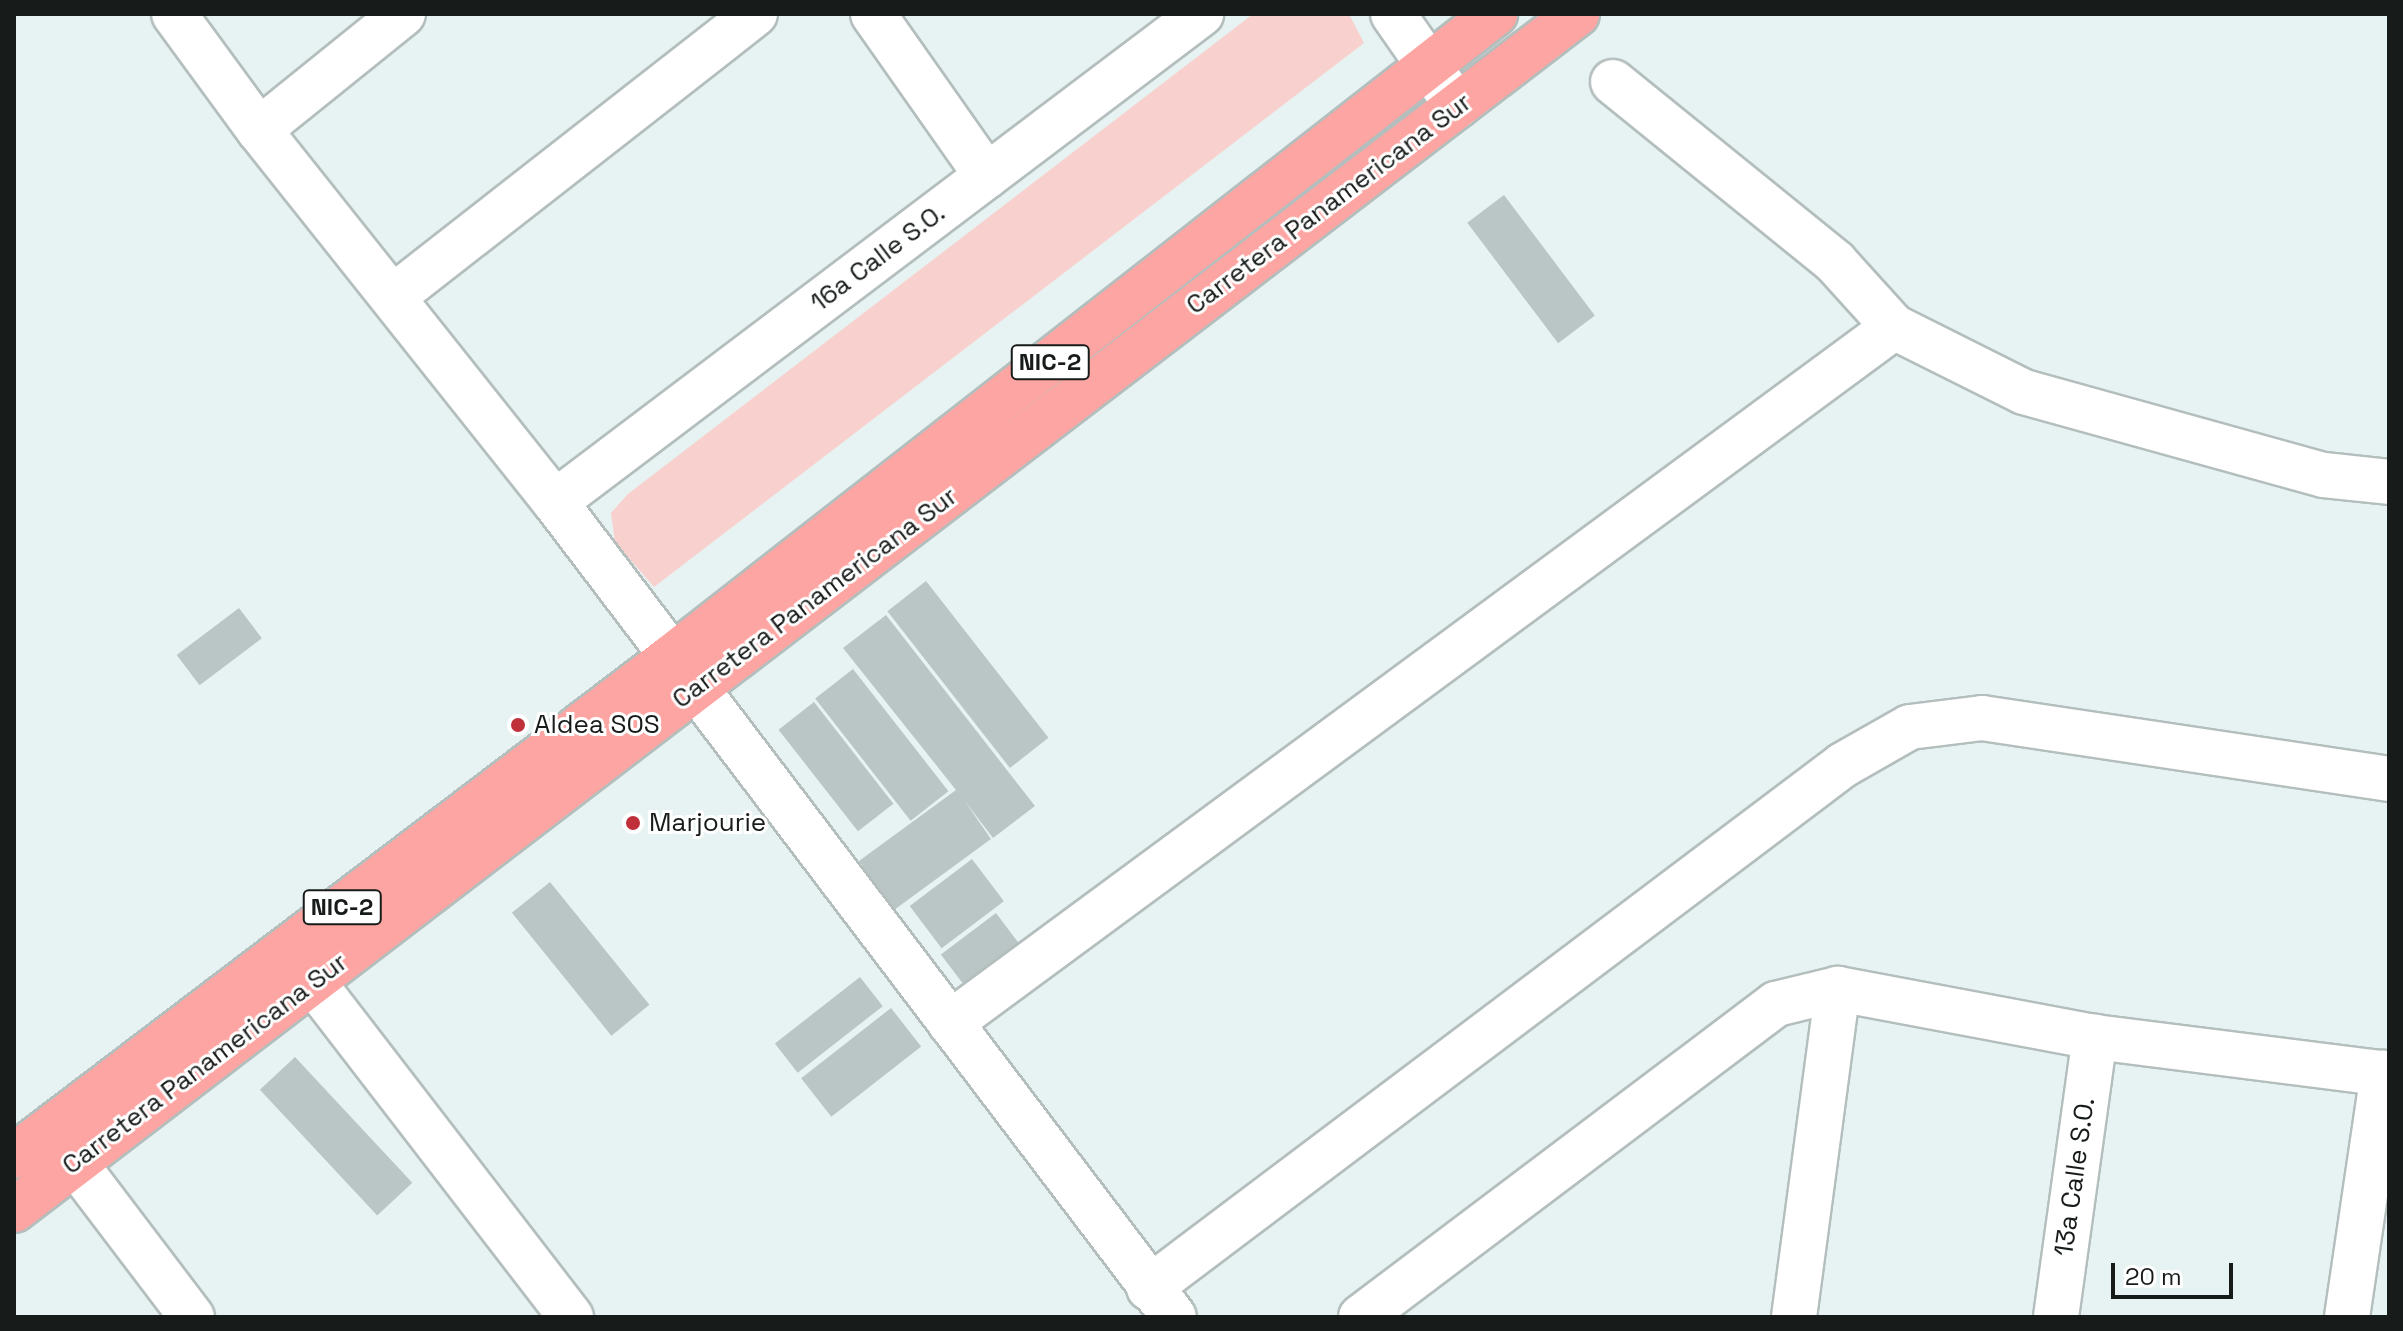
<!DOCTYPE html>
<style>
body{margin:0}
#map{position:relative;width:2403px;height:1331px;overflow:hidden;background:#e7f3f2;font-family:"Space Grotesk",sans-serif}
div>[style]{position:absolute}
.green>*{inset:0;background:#f8d0cd}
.building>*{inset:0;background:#bac5c5;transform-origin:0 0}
.roads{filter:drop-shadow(2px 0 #b3bebd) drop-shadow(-2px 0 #b3bebd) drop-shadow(0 2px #b3bebd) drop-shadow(0 -2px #b3bebd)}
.minor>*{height:44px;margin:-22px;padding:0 22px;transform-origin:22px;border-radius:22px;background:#fff}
.highway>*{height:44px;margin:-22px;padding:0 22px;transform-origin:22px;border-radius:22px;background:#fda5a2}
.dots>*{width:22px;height:22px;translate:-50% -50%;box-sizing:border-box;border:4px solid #fff;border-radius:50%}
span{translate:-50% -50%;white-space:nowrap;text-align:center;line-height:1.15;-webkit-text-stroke:6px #fff;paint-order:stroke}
.shield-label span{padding:2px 6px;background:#fff;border:2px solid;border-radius:6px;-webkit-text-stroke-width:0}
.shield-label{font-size:24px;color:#171b1a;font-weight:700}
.street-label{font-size:26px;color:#171b1a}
.poi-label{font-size:26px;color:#171b1a}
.left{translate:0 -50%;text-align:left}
.frame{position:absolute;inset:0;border:16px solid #171b1a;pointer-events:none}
.scale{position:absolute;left:2111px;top:1263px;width:122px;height:36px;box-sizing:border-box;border:4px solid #171b1a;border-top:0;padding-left:10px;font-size:24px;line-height:28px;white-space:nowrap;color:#171b1a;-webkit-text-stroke:6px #fff;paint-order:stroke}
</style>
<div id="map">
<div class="green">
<div style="clip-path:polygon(1253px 14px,1349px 14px,1364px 43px,654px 587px,615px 542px,611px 513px,628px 494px)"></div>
</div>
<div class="building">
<div style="left:1504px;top:195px;width:151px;height:46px;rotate:53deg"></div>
<div style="left:926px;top:581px;width:199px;height:49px;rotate:52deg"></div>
<div style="left:239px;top:608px;width:38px;height:78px;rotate:53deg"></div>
<div style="clip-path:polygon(886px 615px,1035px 806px,993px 838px,964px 800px,991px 839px,894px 910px,859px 861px,956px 790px,843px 648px)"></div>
<div style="left:853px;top:669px;width:155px;height:48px;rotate:52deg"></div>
<div style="left:814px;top:702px;width:129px;height:45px;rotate:52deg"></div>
<div style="left:972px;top:859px;width:53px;height:78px;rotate:53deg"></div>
<div style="left:550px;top:882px;width:158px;height:49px;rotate:51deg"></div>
<div style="left:996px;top:913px;width:43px;height:69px;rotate:53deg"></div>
<div style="left:860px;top:977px;width:37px;height:108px;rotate:52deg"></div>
<div style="left:891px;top:1008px;width:49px;height:114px;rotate:52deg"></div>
<div style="left:295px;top:1057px;width:172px;height:48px;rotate:47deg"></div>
</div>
<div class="roads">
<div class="minor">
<div style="left:174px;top:14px;width:144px;rotate:53.8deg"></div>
<div style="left:259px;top:130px;width:475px;rotate:51.5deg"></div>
<div style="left:555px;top:502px;width:1023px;rotate:52.78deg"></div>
<div style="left:873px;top:14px;width:198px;rotate:54.9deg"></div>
<div style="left:1393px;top:14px;width:112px;rotate:55.2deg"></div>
<div style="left:1613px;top:82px;width:286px;rotate:39deg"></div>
<div style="left:1835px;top:262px;width:88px;rotate:47.8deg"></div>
<div style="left:1894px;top:327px;width:145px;rotate:26.6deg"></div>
<div style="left:2024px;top:392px;width:311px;rotate:15.5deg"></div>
<div style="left:2324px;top:475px;width:65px;rotate:6.1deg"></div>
<div style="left:259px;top:130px;width:185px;rotate:-38.9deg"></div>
<div style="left:394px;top:296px;width:458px;rotate:-38deg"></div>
<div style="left:555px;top:502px;width:810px;rotate:-37.07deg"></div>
<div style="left:313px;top:982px;width:423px;rotate:52.4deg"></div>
<div style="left:950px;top:1023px;width:1173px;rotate:-36.4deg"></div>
<div style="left:53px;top:1134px;width:230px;rotate:52.8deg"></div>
<div style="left:1149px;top:1288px;width:869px;rotate:-37deg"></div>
<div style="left:1843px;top:765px;width:77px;rotate:-29.6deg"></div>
<div style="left:1910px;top:727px;width:73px;rotate:-7.1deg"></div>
<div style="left:1982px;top:718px;width:412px;rotate:8.5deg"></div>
<div style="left:1361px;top:1317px;width:520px;rotate:-37.02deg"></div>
<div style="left:1776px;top:1004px;width:64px;rotate:-13.6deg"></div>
<div style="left:1838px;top:989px;width:261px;rotate:10.6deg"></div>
<div style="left:2095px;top:1037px;width:296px;rotate:7.2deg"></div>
<div style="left:1794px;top:1317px;width:331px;rotate:-82.4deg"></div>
<div style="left:2056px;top:1317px;width:283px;rotate:-82.1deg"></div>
<div style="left:2347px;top:1317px;width:247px;rotate:-81.6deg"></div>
</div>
<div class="highway">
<div style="left:14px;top:1156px;width:824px;rotate:-37.2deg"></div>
<div style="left:670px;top:658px;width:1047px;rotate:-37.98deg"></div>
<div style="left:14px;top:1210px;width:1968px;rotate:-37.42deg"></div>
</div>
</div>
<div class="dots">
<div style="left:518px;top:725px;background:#c0303b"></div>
<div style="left:633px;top:823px;background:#c0303b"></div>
</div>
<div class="shield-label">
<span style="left:1050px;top:362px">NIC-2</span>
<span style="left:342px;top:907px">NIC-2</span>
</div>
<div class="street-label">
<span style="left:1329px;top:204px;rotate:-37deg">Carretera Panamericana Sur</span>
<span style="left:878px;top:258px;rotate:-37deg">16a Calle S.O.</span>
<span style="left:815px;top:598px;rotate:-37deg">Carretera Panamericana Sur</span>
<span style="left:205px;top:1064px;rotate:-37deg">Carretera Panamericana Sur</span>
<span style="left:2075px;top:1177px;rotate:-82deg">13a Calle S.O.</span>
</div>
<div class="poi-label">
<span class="left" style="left:534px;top:725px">Aldea SOS</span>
<span class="left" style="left:649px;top:823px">Marjourie</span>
</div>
<div class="frame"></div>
<div class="scale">20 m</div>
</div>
